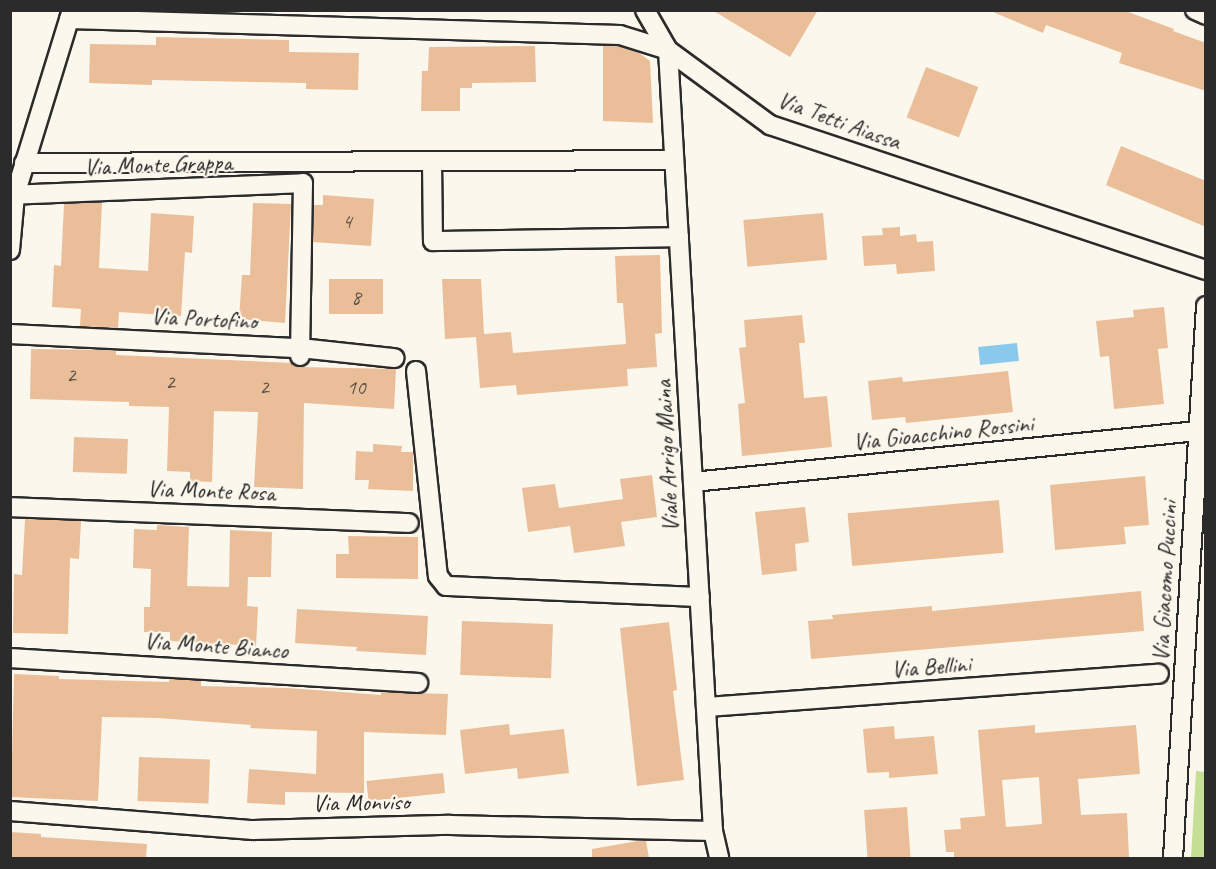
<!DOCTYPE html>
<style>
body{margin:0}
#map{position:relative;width:1216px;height:869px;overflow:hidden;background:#fbf7ec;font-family:Caveat,sans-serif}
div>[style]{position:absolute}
.green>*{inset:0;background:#c5df95}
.water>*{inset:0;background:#8ac9eb;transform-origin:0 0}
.building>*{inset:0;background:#ebbe9a;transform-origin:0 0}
.roads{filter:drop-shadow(2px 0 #2b2b2b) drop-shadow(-2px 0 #2b2b2b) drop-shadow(0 2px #2b2b2b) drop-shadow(0 -2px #2b2b2b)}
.street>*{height:18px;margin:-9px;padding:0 9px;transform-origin:9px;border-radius:9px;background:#fbf7ec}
span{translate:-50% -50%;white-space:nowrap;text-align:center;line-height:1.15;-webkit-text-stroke:4.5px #fbf7ec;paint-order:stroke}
.number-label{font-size:21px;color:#5b5047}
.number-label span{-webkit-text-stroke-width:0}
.street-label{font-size:24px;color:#2b2b2b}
.frame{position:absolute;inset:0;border:12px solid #2b2b2b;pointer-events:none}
</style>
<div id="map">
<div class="green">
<div style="clip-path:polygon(1196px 771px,1205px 772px,1205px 858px,1191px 858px)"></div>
</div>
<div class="water">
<div style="left:1017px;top:343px;width:18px;height:39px;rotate:84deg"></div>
</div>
<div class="building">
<div style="clip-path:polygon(712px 10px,818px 10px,790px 57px)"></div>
<div style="clip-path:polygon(988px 10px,1123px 10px,1174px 29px,1173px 31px,1206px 43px,1206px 91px,1119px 63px,1122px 53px,1046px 25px,1043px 33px)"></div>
<div style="clip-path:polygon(156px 37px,289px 40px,289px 52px,359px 53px,358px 90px,306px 89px,306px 83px,152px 80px,152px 85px,89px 83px,90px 44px,156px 45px)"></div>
<div style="clip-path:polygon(535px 46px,536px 82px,472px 83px,472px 88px,460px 88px,460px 111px,421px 111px,422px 71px,428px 71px,429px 47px)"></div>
<div style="clip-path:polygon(603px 46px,618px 46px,639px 53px,650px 61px,653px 123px,603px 121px)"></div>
<div style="left:926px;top:67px;width:56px;height:54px;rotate:21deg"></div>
<div style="clip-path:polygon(1121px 146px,1206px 181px,1206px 227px,1106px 185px)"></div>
<div style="clip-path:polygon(323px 195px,374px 199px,371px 246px,313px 242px,314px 205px,323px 205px)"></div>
<div style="clip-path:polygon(102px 202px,99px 268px,148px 271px,151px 213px,194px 216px,192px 253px,185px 252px,181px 316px,119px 312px,118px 328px,80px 326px,81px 309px,52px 307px,54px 265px,61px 266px,64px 204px)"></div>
<div style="clip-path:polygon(253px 203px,291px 204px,285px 323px,239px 319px,242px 275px,250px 275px)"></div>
<div style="left:823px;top:213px;width:47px;height:80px;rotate:85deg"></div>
<div style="clip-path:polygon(900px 227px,900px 236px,916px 234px,917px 242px,933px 241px,935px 271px,897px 274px,896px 264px,864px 266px,862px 236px,883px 235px,882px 228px)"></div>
<div style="clip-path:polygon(660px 255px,662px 333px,655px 334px,657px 367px,627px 369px,628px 386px,517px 395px,516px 385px,480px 388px,476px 337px,445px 339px,442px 279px,481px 279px,484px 334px,511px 332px,513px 353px,626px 344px,623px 303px,617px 303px,615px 256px)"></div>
<div style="left:329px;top:279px;width:54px;height:35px"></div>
<div style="clip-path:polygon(1164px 307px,1168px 348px,1158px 349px,1164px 404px,1114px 409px,1109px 356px,1100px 357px,1096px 321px,1134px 317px,1133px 310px)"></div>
<div style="clip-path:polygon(802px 315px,805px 343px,799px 343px,804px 398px,827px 396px,832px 447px,742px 456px,738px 404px,745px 403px,739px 348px,746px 347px,744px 320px)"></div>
<div style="clip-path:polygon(31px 349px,116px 350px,116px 355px,292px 363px,299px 367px,396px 369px,394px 409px,304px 403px,303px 489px,254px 487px,258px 412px,214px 411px,212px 482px,190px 481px,190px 472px,167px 471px,169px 407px,129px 406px,129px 402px,30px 399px)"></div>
<div style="clip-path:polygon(1008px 371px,1013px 412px,906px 423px,905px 417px,872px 420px,868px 381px,902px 377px,903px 382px)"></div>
<div style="left:74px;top:437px;width:54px;height:35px;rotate:2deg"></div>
<div style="clip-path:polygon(373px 444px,402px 446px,401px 452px,413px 452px,413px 491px,368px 489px,369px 480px,355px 480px,356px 451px,373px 452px)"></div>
<div style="clip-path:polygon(652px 475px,657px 517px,621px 522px,625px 546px,574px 553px,570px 526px,528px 532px,522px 488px,555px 484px,559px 508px,623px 499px,620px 479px)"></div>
<div style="clip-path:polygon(1145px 476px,1149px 525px,1124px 527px,1126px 544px,1055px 550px,1050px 485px)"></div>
<div style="left:999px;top:500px;width:53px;height:152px;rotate:85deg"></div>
<div style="clip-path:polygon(805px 507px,809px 542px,795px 544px,797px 571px,762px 575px,755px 512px)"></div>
<div style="clip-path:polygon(25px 519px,81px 521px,79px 559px,70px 558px,68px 634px,13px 633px,14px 574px,22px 575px)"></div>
<div style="clip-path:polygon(157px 525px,189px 527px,187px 586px,229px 587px,230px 530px,272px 532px,271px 577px,248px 577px,247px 606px,258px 607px,256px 646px,170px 641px,170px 632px,144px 632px,144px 607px,150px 607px,151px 569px,133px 568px,134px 529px,157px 530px)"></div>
<div style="clip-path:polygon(348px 536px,418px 537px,418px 579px,336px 578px,336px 554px,349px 554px)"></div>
<div style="clip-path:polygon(1141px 591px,1144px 631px,811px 659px,808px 621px,833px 619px,832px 615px,932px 606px,932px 611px)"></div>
<div style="clip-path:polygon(297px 609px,428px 616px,426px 655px,356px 651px,357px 647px,295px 643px)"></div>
<div style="left:462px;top:621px;width:91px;height:54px;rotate:2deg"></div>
<div style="clip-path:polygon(669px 622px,677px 690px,673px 691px,684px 780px,637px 786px,620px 628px)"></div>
<div style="clip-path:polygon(14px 674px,59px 676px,59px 679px,169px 682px,169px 679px,201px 681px,201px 686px,288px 688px,381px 695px,381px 692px,448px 694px,446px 735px,364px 732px,364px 793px,285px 792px,285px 805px,247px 803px,249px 769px,316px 774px,317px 731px,250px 728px,251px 725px,158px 718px,102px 717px,98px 801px,11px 797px)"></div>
<div style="clip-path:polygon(509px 724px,510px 735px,564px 729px,569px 773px,518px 779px,517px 768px,465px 774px,460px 730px)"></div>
<div style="clip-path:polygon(evenodd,1035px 725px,1035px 733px,1136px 725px,1140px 774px,1078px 779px,1081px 815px,1127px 813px,1129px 858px,954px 858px,954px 852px,946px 852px,944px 830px,961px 829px,960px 818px,985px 816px,978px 730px,1035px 725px,1039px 777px,1042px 824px,1006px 827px,1002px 780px,1039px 777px)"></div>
<div style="clip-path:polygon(894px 726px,895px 739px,934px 736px,938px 774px,889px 778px,889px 772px,867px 773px,863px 729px)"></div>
<div style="left:139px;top:757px;width:71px;height:44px;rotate:2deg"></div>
<div style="left:443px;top:773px;width:20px;height:77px;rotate:84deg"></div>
<div style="left:907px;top:807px;width:51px;height:43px;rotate:86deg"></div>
<div style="clip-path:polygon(10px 832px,41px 834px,41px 837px,147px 844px,146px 858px,10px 858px)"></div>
<div style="clip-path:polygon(638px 841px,646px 841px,649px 858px,592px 858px,592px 849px)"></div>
</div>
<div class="roads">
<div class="street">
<div style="left:645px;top:10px;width:46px;rotate:60.1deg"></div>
<div style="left:668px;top:50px;width:782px;rotate:86.7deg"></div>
<div style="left:713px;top:831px;width:28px;rotate:77deg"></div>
<div style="left:1195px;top:10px;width:12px;rotate:24deg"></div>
<div style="left:69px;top:19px;width:551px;rotate:1.66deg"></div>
<div style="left:620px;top:35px;width:50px;rotate:17.4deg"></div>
<div style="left:668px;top:50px;width:127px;rotate:36.3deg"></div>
<div style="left:770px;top:125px;width:459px;rotate:18.4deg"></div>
<div style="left:432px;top:161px;width:80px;rotate:89.3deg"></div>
<div style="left:433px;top:241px;width:246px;rotate:-0.9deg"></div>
<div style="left:24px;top:163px;width:650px;rotate:-0.26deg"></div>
<div style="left:10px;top:195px;width:293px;rotate:-2.3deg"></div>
<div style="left:303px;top:183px;width:173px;rotate:91deg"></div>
<div style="left:10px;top:250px;width:55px;rotate:-84.8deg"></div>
<div style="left:15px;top:195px;width:194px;rotate:-72.9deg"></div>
<div style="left:10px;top:334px;width:290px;rotate:2.8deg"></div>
<div style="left:300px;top:348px;width:95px;rotate:6.1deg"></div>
<div style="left:416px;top:371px;width:206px;rotate:83.9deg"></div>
<div style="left:438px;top:576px;width:13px;rotate:51deg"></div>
<div style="left:446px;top:586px;width:254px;rotate:2.5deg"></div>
<div style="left:693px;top:482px;width:508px;rotate:-5.77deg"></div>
<div style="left:10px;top:507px;width:399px;rotate:2.3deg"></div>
<div style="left:10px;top:658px;width:409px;rotate:3.5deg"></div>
<div style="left:706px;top:707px;width:454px;rotate:-4.2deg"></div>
<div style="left:10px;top:811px;width:244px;rotate:4.5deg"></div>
<div style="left:253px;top:830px;width:197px;rotate:-1.5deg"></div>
<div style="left:450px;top:825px;width:263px;rotate:1.3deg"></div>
<div style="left:1173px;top:858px;width:553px;rotate:-86.58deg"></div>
</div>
</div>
<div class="number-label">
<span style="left:347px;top:221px">4</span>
<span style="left:356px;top:297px">8</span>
<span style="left:71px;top:375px">2</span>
<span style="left:170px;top:382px">2</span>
<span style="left:264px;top:387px">2</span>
<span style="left:356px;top:387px">10</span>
</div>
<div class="street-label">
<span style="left:839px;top:121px;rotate:20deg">Via Tetti Aiassa</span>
<span style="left:158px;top:165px;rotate:-2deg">Via Monte Grappa</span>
<span style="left:204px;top:319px;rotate:3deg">Via Portofino</span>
<span style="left:943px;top:433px;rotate:-6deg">Via Gioacchino Rossini</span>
<span style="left:667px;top:456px;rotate:-93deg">Viale Arrigo Maina</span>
<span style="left:211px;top:491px;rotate:2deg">Via Monte Rosa</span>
<span style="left:1165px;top:581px;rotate:-87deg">Via Giacomo Puccini</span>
<span style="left:216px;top:646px;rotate:4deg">Via Monte Bianco</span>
<span style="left:931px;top:667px;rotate:-4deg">Via Bellini</span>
<span style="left:361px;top:803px;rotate:-1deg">Via Monviso</span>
</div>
<div class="frame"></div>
</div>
